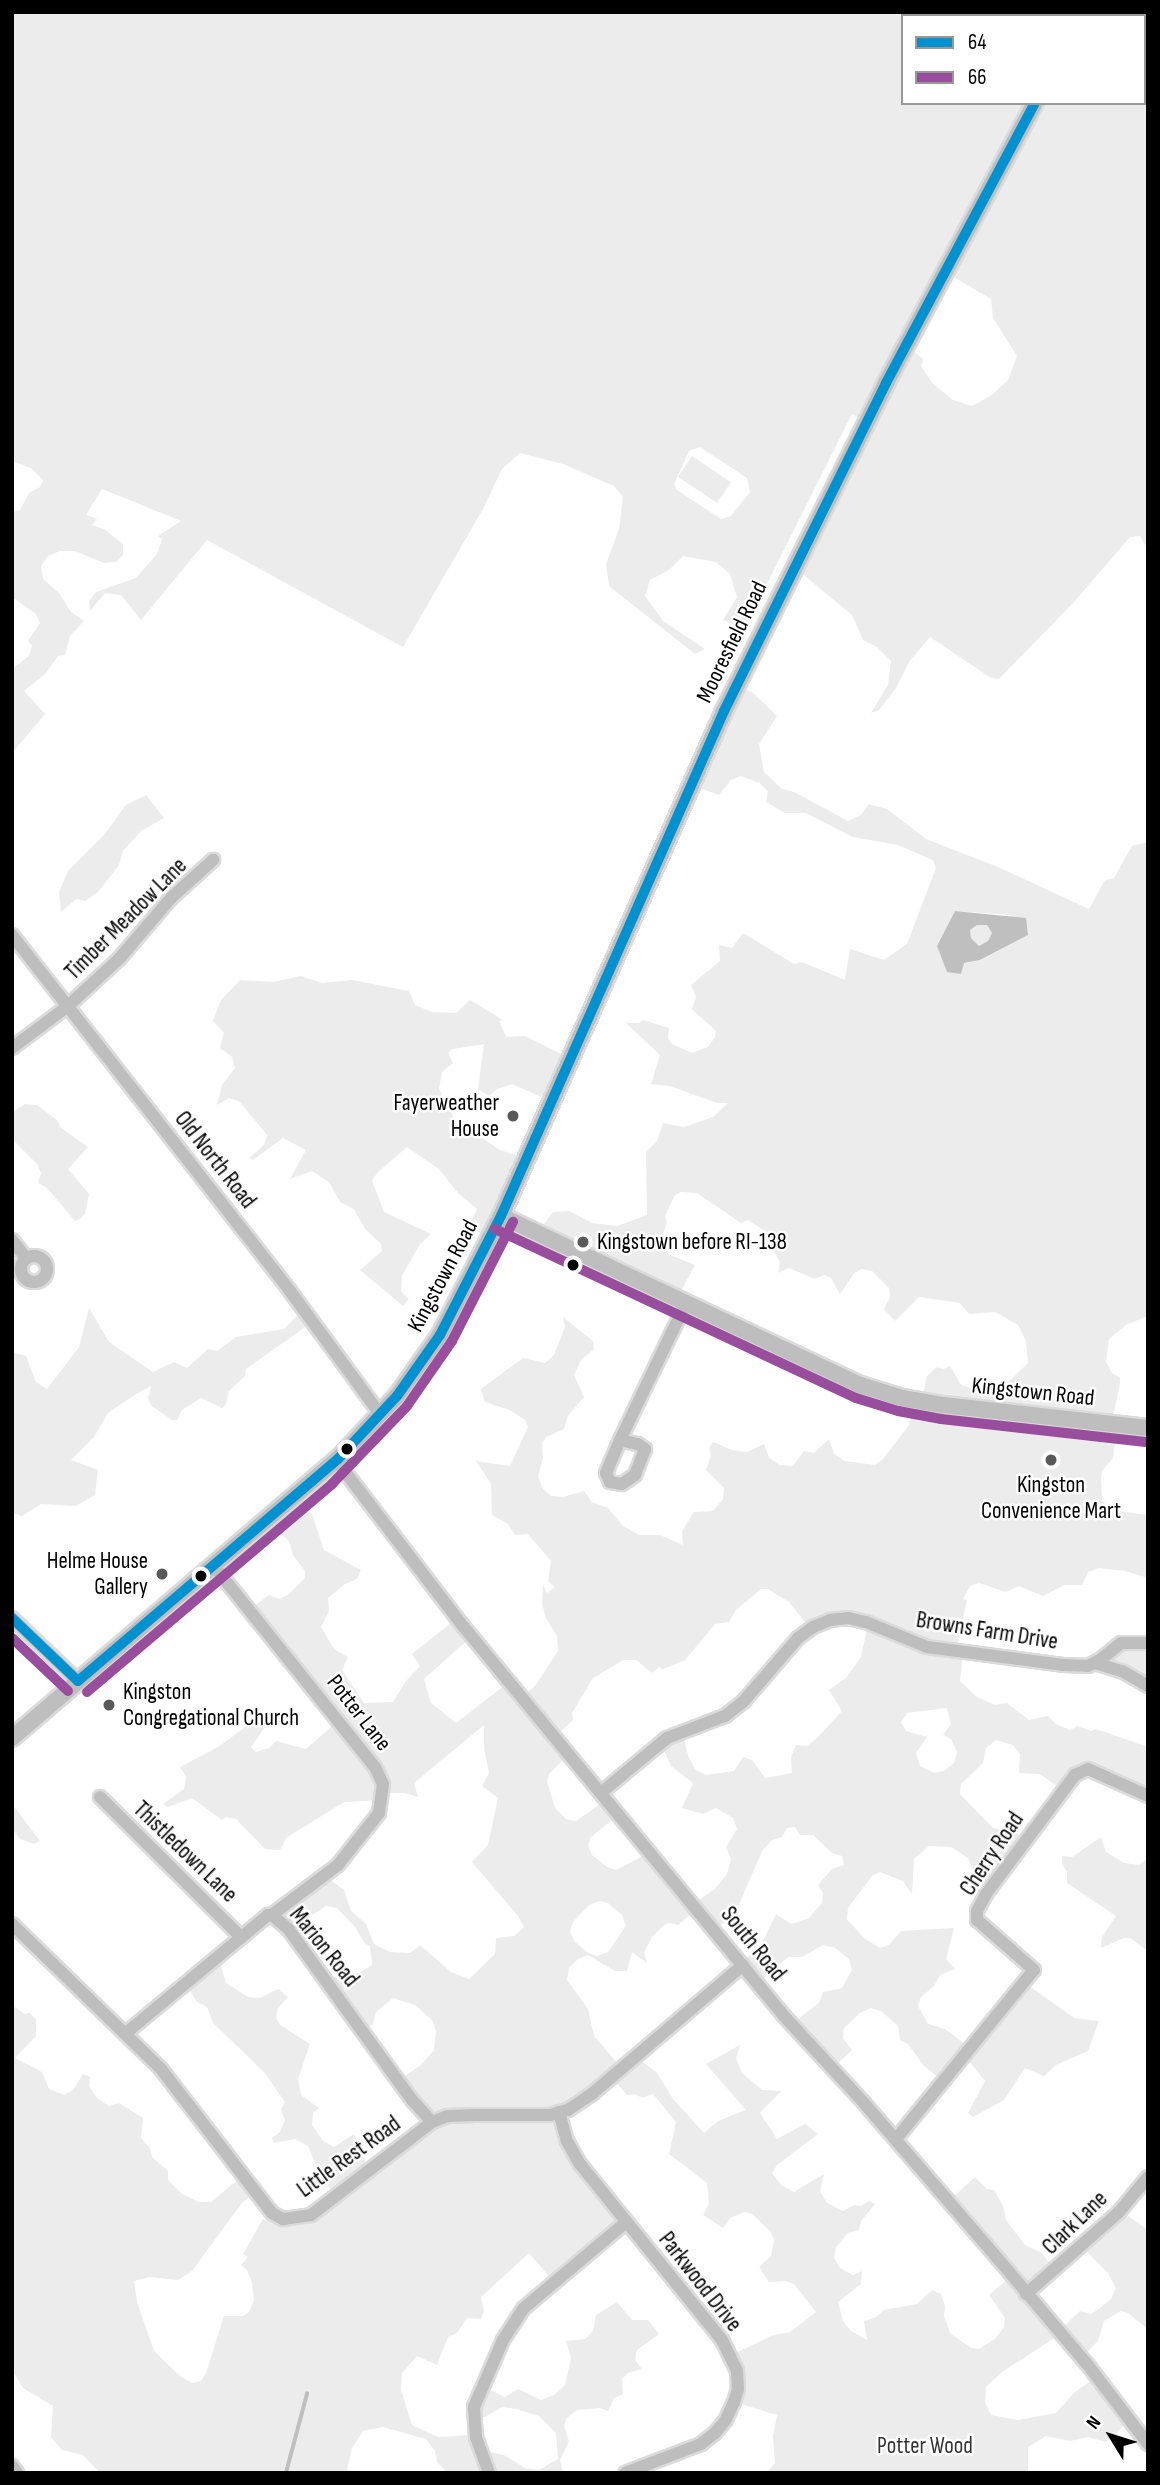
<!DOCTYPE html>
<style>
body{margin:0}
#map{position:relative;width:1160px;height:2485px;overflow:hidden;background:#fff;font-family:"Sofia Sans Condensed",sans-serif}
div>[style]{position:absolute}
.green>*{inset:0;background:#ececec;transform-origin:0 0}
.water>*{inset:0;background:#bfbfbf}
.stream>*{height:3.5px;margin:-1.75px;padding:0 1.75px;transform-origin:1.75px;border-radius:1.75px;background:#bfbfbf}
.roads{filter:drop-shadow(2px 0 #dbdbdb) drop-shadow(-2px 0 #dbdbdb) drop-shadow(0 2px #dbdbdb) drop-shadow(0 -2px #dbdbdb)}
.minor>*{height:12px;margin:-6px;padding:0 6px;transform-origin:6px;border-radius:6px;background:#bebebe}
.minor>.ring{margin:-6px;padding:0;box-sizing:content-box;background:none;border:12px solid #bebebe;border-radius:50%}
.major>*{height:16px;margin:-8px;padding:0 8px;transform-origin:8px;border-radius:8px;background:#bebebe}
.bus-1>*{height:10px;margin:-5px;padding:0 5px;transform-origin:5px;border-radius:5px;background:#0092d0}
.bus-2>*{height:10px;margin:-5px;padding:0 5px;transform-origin:5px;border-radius:5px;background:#994d9d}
.dots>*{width:19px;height:19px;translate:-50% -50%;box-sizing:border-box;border:4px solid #fff;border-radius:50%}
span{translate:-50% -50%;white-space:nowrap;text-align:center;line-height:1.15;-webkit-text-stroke:5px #fff;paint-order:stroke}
.street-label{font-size:23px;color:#000}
.poi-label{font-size:23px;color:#000}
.right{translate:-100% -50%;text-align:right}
.left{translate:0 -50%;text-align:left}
.park-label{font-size:23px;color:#333}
.frame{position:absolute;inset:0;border:14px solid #000;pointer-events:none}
.legend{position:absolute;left:901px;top:14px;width:245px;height:91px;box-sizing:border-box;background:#fff;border:2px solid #999;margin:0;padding:9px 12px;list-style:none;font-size:21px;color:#000}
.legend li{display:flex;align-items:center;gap:14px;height:35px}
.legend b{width:35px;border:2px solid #999}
.north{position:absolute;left:1076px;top:2401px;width:70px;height:70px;-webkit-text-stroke:5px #fff;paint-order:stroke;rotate:308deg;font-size:19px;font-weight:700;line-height:28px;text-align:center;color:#000}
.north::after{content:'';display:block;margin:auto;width:24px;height:32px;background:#000;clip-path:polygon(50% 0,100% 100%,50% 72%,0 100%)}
</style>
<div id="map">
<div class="green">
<div style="clip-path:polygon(evenodd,12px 12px,1148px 12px,1148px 550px,1140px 536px,1130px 537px,1074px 602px,999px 679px,991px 678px,930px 637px,909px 662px,896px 688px,879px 710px,871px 713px,888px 685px,891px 661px,877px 647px,863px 640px,852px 615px,794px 567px,863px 420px,852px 414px,744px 630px,723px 620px,737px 597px,730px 574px,716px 562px,683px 556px,669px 570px,650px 580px,645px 596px,663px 621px,705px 649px,695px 654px,609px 586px,606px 564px,619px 529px,623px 497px,614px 486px,563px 464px,520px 453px,502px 469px,483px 509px,403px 647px,207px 540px,141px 620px,121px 595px,105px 593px,90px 611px,89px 601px,96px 592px,136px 578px,157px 554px,162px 539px,158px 536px,181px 521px,102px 489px,86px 515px,97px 519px,92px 525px,104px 529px,123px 544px,123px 555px,116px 562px,104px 563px,75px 551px,60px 551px,48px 556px,41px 566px,43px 579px,59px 593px,71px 612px,84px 621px,70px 636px,65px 655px,58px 656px,45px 674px,24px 691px,45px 714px,12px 753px,12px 669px,29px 656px,32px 646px,28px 641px,40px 623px,36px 614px,12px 597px,12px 512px,20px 510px,29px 493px,40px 487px,43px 480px,31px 468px,12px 461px,12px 12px,903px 16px,1144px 16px,1144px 103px,903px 103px,903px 16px,12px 12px,944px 271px,991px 299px,993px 318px,1017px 356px,1008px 380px,992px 395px,972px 406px,953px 400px,933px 384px,921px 366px,923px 359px,904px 344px,944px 271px,12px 12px,700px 447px,747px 478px,750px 492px,731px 516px,721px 519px,677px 490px,674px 484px,689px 451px,700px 447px)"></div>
<div style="left:692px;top:456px;width:47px;height:25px;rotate:34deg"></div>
<div style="clip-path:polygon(evenodd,736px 685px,752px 692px,777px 716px,759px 744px,764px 772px,782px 789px,794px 792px,848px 821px,861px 815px,869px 804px,887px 809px,926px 839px,998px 867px,1089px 909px,1105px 880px,1114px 878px,1132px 846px,1148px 842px,1148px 1316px,1126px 1325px,1109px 1339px,1106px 1362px,1112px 1373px,1120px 1378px,1120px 1383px,1112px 1422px,1117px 1425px,1113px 1458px,1102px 1471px,1101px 1480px,1102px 1500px,1110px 1510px,1148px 1515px,1148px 1578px,1125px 1571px,1099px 1568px,1088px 1572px,1082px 1585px,1064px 1585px,1043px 1596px,1019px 1586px,1006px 1592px,979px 1583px,970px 1586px,963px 1599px,967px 1600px,956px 1650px,963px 1654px,960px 1681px,977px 1697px,995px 1705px,1007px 1703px,1029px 1720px,1048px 1716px,1056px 1724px,1070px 1730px,1078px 1726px,1091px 1731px,1096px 1729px,1148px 1747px,1148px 1796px,1088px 1770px,1061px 1789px,1040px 1774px,1019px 1773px,1020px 1754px,1013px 1745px,996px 1740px,986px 1748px,983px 1763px,961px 1784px,960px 1794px,993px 1828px,1002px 1830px,1008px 1827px,1025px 1839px,983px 1897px,968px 1858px,951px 1847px,929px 1846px,914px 1859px,912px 1894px,903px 1881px,880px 1872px,872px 1876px,848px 1908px,847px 1919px,864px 1938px,880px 1948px,889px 1945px,901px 1931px,954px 1928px,946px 1959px,955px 1969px,940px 1975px,934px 1986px,921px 1997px,918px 2006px,928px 2024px,945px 2029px,970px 2048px,1024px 1982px,1074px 2018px,1099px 2021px,1088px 2051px,1056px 2065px,1044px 2076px,1025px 2068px,1004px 2100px,973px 2117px,968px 2113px,985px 2081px,965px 2056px,943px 2081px,924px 2066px,908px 2044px,900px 2040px,898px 2026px,881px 2011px,871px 2008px,860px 2013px,844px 2028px,843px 2038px,852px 2050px,833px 2068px,791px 2024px,819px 2003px,823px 1992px,842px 1988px,852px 1970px,849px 1959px,835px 1948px,823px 1945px,802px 1957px,788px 1957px,759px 1982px,741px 1963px,761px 1945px,776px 1914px,791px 1924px,809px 1918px,822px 1903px,823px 1893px,818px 1885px,832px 1869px,844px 1865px,842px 1856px,832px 1853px,813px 1835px,800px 1835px,795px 1827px,787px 1828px,782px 1837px,772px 1840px,762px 1851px,735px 1914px,715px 1930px,696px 1910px,678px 1925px,670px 1923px,664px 1925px,652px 1937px,644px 1952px,647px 1963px,632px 1952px,627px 1971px,615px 1971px,588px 1955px,578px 1959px,569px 1968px,567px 1980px,588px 2009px,594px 2036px,620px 2066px,634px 2055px,657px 2073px,673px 2099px,704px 2133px,718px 2121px,746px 2110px,706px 2064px,740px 2045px,736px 2058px,742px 2073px,762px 2090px,781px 2091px,760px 2113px,777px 2139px,805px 2124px,818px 2134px,777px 2165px,772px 2173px,781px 2185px,794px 2192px,824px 2174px,820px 2191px,827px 2203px,843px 2211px,854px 2205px,861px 2206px,869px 2201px,875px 2204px,861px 2221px,859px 2230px,848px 2233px,836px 2247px,834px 2258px,840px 2268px,853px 2275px,862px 2271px,861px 2284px,838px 2302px,843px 2321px,851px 2331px,867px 2340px,864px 2321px,876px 2317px,884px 2310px,917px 2304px,932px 2290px,941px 2294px,945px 2306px,944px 2316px,950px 2333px,971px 2348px,979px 2349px,995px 2339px,1004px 2327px,1005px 2318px,989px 2295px,1010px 2277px,949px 2201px,975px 2177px,987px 2189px,994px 2190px,1003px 2206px,1006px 2220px,1025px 2245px,1042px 2253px,1054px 2270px,1026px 2293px,1060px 2330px,1080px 2311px,1091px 2314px,1100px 2308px,1111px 2299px,1116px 2288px,1108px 2273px,1082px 2247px,1120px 2210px,1148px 2230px,1148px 2329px,1128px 2313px,1121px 2311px,1104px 2321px,1098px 2341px,1081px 2358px,1059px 2335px,1002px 2372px,986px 2387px,985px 2403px,991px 2415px,1018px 2420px,1056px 2413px,1075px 2392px,1095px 2378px,1128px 2422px,1106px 2442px,1088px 2437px,1070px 2441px,1046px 2436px,1028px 2447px,1028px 2473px,766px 2473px,775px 2463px,773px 2436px,777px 2415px,738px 2403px,731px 2355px,774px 2335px,790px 2332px,816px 2312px,794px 2284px,785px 2281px,769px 2282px,759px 2267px,771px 2256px,774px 2240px,770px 2231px,752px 2214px,744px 2212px,730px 2218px,723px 2228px,703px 2215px,709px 2203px,707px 2183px,669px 2154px,676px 2122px,653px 2094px,642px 2098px,635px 2094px,627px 2095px,612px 2078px,560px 2112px,566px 2141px,623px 2223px,552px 2280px,529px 2253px,481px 2297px,484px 2311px,481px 2319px,467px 2318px,457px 2333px,448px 2337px,437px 2365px,417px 2356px,402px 2373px,401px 2390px,412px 2425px,438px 2437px,471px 2435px,479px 2450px,504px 2455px,525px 2468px,539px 2470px,558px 2459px,556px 2433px,539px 2416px,516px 2409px,502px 2407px,485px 2417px,473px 2417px,482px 2386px,505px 2397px,518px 2389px,541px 2400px,554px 2395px,565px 2385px,571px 2358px,566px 2341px,585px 2339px,593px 2331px,596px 2315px,617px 2302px,632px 2320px,648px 2320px,659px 2334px,637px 2350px,635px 2360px,642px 2369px,628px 2373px,622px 2379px,623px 2394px,614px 2398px,608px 2411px,600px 2408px,577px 2410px,566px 2419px,564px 2426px,569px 2441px,560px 2460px,563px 2473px,447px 2473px,437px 2462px,435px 2451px,426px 2439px,383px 2427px,363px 2431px,352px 2448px,347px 2470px,373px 2473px,100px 2473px,83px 2455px,62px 2450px,51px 2437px,53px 2406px,23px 2388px,12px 2369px,12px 2005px,25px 2014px,30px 2013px,36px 2020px,36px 2036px,15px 2058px,42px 2072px,49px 2089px,64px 2095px,73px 2090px,83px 2074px,90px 2077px,89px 2086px,97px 2098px,109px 2106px,119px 2103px,143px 2118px,141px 2138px,150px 2148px,152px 2157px,168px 2171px,168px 2180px,182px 2194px,199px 2202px,211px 2202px,241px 2177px,251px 2196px,242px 2203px,192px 2271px,178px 2280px,149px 2277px,134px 2281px,137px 2302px,154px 2351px,180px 2376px,192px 2383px,201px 2381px,206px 2373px,224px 2316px,243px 2316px,249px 2312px,254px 2300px,252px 2283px,247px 2270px,241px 2265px,248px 2257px,243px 2254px,263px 2219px,275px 2224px,279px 2219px,292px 2219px,334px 2195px,317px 2167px,308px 2146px,295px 2139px,274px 2143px,272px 2138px,280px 2132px,285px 2120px,281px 2110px,285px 2102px,264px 2072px,213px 2023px,207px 2007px,197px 2002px,185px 1983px,218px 1956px,226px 1983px,248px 1997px,260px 1998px,278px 1989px,288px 1997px,278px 2008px,276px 2018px,280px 2025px,310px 2044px,298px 2079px,301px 2095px,319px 2108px,313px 2113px,312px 2125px,323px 2141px,334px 2147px,354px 2134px,368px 2168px,429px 2123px,399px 2080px,421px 2065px,434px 2050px,436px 2031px,432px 2020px,415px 2005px,393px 1998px,376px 2012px,373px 2024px,363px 2030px,327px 1982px,342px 1973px,358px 1973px,372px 1965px,370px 1946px,365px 1944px,355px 1927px,337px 1908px,326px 1906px,309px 1917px,293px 1936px,271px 1914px,324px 1875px,344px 1890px,351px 1911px,366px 1924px,374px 1944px,390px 1952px,410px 1953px,420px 1945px,451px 1972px,469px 1979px,495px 1954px,496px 1938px,514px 1936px,524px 1927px,518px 1916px,472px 1862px,488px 1845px,498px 1798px,482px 1786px,489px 1773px,484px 1748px,484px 1725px,414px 1783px,418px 1797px,405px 1793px,383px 1793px,380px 1800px,344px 1802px,286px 1838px,280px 1850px,265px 1849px,236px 1819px,226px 1817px,222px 1820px,192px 1798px,168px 1807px,163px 1804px,184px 1789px,186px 1776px,180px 1767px,218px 1747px,261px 1716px,265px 1727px,251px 1747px,256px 1752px,269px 1748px,276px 1741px,306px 1749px,337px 1722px,249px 1610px,269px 1595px,279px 1599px,288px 1595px,305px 1578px,305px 1571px,293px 1555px,289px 1541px,276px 1529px,302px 1506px,312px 1514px,324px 1550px,361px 1570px,357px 1579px,345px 1584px,328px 1598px,329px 1611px,321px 1627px,334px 1649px,348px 1657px,342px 1670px,364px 1703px,393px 1702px,406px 1681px,420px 1666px,412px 1654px,452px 1622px,471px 1637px,424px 1679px,431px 1703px,456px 1723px,509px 1682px,524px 1695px,535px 1686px,558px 1651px,557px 1636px,546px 1618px,542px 1604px,543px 1585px,547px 1593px,555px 1587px,548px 1581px,551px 1561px,528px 1534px,515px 1535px,508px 1524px,492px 1515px,491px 1484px,476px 1461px,510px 1466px,528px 1427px,525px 1420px,510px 1410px,485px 1402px,481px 1389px,523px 1358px,545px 1363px,554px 1355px,565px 1327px,563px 1317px,593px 1341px,594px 1349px,581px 1360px,574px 1375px,584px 1397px,568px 1416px,564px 1429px,546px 1437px,542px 1443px,543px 1458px,538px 1476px,543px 1489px,551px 1496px,563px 1497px,584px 1491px,592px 1502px,608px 1508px,623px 1526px,639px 1535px,660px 1535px,683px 1545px,682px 1531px,694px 1512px,713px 1511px,723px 1499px,724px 1488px,706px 1470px,711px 1455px,709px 1448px,713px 1442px,732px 1450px,747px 1452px,764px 1444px,769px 1458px,780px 1465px,793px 1466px,804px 1451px,814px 1453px,829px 1439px,834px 1454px,845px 1461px,875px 1465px,883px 1459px,909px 1425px,913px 1401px,922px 1400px,927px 1376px,937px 1367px,943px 1369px,950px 1366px,961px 1385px,984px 1392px,1003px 1387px,1028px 1363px,1026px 1341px,1018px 1325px,995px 1312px,969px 1314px,960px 1303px,919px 1297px,895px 1321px,884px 1309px,890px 1297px,889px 1288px,872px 1271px,862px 1269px,855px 1272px,840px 1294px,831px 1278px,824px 1275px,815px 1279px,789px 1268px,778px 1273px,780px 1262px,768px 1241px,768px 1233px,748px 1220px,741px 1223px,697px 1193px,681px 1192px,675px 1195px,665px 1216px,667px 1222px,660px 1244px,668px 1254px,695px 1265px,680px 1293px,537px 1233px,553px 1212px,569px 1211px,592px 1223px,617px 1226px,647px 1215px,646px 1152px,657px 1141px,663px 1123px,684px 1127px,713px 1117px,728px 1103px,717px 1103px,670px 1086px,651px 1084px,660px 1055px,626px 1023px,639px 1023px,643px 1020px,669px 1028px,668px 1038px,672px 1044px,692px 1053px,708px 1047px,715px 1037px,716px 1031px,692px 1009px,696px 997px,691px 985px,720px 961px,719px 945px,732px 948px,743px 933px,794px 964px,802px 962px,845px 980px,850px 949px,884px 960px,907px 944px,936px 868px,933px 860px,898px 845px,853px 837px,806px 813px,785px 813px,766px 802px,768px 792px,760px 783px,741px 776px,731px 780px,719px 795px,691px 785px,736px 685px,955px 911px,1010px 915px,1028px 935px,981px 960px,946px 967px,938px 949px,955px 911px,736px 685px,761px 1589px,768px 1589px,789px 1602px,809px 1627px,868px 1624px,861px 1657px,846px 1678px,829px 1690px,842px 1711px,816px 1739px,807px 1746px,796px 1745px,791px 1757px,792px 1773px,765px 1778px,752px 1760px,743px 1757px,734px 1771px,706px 1775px,696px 1770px,689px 1758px,682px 1733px,662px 1746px,671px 1766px,693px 1783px,682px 1808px,703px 1814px,716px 1808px,733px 1818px,737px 1829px,726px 1847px,731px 1859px,727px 1874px,715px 1889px,694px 1903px,651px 1852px,616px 1870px,607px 1867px,592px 1855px,588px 1845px,590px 1838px,619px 1814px,606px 1800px,576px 1821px,566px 1819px,555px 1808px,547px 1781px,549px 1774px,569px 1754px,556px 1736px,573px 1720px,572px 1713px,593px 1678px,623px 1660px,636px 1660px,652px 1673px,659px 1667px,663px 1669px,685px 1660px,715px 1624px,729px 1622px,736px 1610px,761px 1589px,736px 685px,947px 1708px,951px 1724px,943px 1735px,951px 1739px,957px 1752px,954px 1763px,944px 1771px,934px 1773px,920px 1766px,916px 1753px,927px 1737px,906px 1731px,901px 1722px,907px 1713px,947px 1708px,736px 685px,599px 1901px,608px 1903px,622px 1915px,626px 1926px,608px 1952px,597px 1956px,588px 1953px,574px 1941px,570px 1932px,573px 1922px,589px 1905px,599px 1901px)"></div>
<div style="clip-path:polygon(146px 795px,164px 818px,141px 831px,123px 851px,119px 865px,98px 892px,85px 901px,76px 899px,61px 912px,59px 892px,68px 871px,104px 835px,126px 805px)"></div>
<div style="clip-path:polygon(977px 925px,987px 925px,992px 933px,989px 941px,979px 946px,971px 938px,970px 930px)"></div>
<div style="clip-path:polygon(301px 976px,322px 983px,352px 980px,409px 991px,415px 1005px,432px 1012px,456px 1013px,470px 1000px,503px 1020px,499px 1021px,506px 1037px,525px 1036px,569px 1058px,550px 1101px,512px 1084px,497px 1089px,489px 1096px,478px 1089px,484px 1044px,453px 1049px,448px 1053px,453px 1063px,442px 1072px,439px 1089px,455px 1120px,500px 1150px,524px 1158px,487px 1237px,468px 1227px,477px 1209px,458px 1193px,439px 1169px,407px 1147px,377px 1173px,372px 1181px,384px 1212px,431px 1234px,420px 1244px,402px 1276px,401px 1291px,409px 1299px,403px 1306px,360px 1270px,382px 1251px,381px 1244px,365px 1229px,354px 1209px,340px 1202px,329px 1182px,312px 1171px,290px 1179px,306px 1150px,283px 1138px,253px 1160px,249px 1158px,264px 1145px,267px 1135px,239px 1101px,229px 1098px,217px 1105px,222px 1085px,235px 1068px,232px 1057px,220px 1048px,224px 1033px,213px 1021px,221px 1000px,240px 980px,273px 982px)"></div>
<div style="clip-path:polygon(25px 1104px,37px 1105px,57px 1120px,61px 1128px,88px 1147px,68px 1169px,89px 1194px,85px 1214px,80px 1219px,75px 1221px,47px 1188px,38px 1183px,41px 1173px,37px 1164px,12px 1139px,12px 1113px)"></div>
<div style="clip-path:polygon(89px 1308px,109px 1342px,153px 1372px,174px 1362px,187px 1368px,208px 1349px,217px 1351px,236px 1337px,284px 1329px,299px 1314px,311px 1323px,246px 1369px,245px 1376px,229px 1391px,226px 1404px,222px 1408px,201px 1398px,182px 1410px,177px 1420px,172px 1420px,152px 1406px,148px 1398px,151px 1386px,136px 1394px,108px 1413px,94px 1437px,71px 1460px,98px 1470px,95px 1495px,76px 1506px,41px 1504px,22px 1516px,12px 1513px,12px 1352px,26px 1356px,36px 1382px,47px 1389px,79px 1347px)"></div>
<div style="clip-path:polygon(1121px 1643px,1148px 1643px,1148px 1686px,1100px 1660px)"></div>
<div style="clip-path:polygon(12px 1804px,40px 1841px,34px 1844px,20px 1839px,12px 1828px)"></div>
<div style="clip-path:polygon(1101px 1837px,1106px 1852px,1124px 1863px,1139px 1865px,1148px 1858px,1148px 1951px,1130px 1938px,1124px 1938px,1101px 1948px,1102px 1937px,1116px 1916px,1067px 1883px,1067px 1872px,1062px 1864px,1062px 1856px,1072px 1857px)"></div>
</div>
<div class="water">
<div style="clip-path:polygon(evenodd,955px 911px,1026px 918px,1028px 935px,980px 960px,964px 963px,961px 974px,947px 972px,937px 946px,955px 911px,977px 925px,987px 925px,992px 933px,988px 941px,979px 946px,971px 938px,970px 930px,977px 925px)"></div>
</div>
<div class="stream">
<div style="left:286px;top:2473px;width:82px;rotate:-75.1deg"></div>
</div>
<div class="roads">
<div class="minor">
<div style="left:12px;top:935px;width:452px;rotate:52deg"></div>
<div style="left:290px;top:1291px;width:152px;rotate:53.8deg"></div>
<div style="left:12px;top:1048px;width:70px;rotate:-36.9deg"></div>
<div style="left:68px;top:1006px;width:69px;rotate:-42.7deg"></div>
<div style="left:119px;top:959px;width:80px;rotate:-49.6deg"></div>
<div style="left:171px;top:898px;width:57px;rotate:-42.1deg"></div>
<div style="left:12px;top:1240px;width:23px;rotate:52deg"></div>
<div class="ring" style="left:21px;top:1256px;width:14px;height:14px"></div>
<div style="left:620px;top:1440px;width:152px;rotate:-64.3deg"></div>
<div style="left:620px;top:1440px;width:18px;rotate:13deg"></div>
<div style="left:638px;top:1444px;width:9px;rotate:36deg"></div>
<div style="left:645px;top:1449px;width:28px;rotate:111deg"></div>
<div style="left:635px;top:1475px;width:16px;rotate:145deg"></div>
<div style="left:622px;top:1484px;width:12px;rotate:-171deg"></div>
<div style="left:610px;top:1482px;width:10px;rotate:-114deg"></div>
<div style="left:606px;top:1473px;width:36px;rotate:-67deg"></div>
<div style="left:336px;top:1460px;width:209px;rotate:52.6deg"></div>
<div style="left:463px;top:1626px;width:505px;rotate:50.54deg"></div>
<div style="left:784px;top:2016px;width:118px;rotate:47.4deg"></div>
<div style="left:864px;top:2103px;width:224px;rotate:49.3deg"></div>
<div style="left:1010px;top:2273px;width:119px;rotate:49.8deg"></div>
<div style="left:1087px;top:2364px;width:101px;rotate:52.7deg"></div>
<div style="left:213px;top:1565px;width:259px;rotate:51.3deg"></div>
<div style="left:375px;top:1767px;width:19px;rotate:65deg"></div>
<div style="left:383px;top:1784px;width:29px;rotate:98deg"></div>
<div style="left:379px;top:1813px;width:66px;rotate:128.3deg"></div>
<div style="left:338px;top:1865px;width:83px;rotate:142.9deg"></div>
<div style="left:12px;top:1618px;width:91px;rotate:43.7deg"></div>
<div style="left:1095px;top:1663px;width:28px;rotate:17deg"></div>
<div style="left:1122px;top:1671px;width:30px;rotate:30deg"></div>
<div style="left:602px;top:1792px;width:85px;rotate:-39.7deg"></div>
<div style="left:667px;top:1738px;width:62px;rotate:-20.8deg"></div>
<div style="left:725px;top:1716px;width:23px;rotate:-38deg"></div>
<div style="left:743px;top:1702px;width:84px;rotate:-49.3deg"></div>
<div style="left:798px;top:1638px;width:19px;rotate:-36deg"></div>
<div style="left:813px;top:1627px;width:18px;rotate:-22deg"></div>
<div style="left:830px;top:1620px;width:18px;rotate:-6deg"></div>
<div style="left:848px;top:1618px;width:18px;rotate:13deg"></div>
<div style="left:866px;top:1622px;width:66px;rotate:22.3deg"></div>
<div style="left:927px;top:1647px;width:137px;rotate:7.5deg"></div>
<div style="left:1063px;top:1665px;width:25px;rotate:2deg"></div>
<div style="left:1088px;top:1666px;width:13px;rotate:-27deg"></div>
<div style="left:1100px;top:1660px;width:27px;rotate:-39deg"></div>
<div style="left:1121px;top:1643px;width:27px"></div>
<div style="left:100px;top:1797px;width:199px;rotate:44.8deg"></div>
<div style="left:12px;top:1924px;width:208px;rotate:44.2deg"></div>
<div style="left:161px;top:2069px;width:182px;rotate:52.4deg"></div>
<div style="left:272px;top:2213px;width:13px;rotate:29deg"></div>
<div style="left:283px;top:2219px;width:28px;rotate:-8deg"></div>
<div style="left:311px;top:2215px;width:153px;rotate:-37.5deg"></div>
<div style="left:432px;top:2122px;width:17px;rotate:-21deg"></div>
<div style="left:448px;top:2116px;width:27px;rotate:-2deg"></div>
<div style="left:475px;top:2115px;width:75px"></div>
<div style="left:550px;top:2115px;width:19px;rotate:-16deg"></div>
<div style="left:568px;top:2110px;width:30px;rotate:-34deg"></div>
<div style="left:593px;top:2093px;width:197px;rotate:-40.5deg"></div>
<div style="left:126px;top:2033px;width:185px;rotate:-39.7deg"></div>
<div style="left:268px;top:1915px;width:4px"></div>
<div style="left:272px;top:1915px;width:23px;rotate:41deg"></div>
<div style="left:289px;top:1930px;width:211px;rotate:54.1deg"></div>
<div style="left:413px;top:2101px;width:28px;rotate:48deg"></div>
<div style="left:559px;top:2112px;width:30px;rotate:75deg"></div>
<div style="left:567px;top:2141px;width:26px;rotate:61deg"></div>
<div style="left:580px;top:2164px;width:226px;rotate:51.1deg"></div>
<div style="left:722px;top:2340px;width:34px;rotate:64deg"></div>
<div style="left:737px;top:2371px;width:18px;rotate:87deg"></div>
<div style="left:738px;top:2389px;width:14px;rotate:107deg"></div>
<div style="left:734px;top:2402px;width:21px;rotate:115deg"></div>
<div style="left:725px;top:2421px;width:16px;rotate:130deg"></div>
<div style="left:715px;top:2433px;width:18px;rotate:142deg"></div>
<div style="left:701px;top:2444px;width:81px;rotate:159.1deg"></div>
<div style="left:896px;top:2139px;width:218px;rotate:-50.8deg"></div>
<div style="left:1034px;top:1970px;width:76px;rotate:-138.7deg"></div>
<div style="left:977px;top:1920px;width:9px;rotate:-90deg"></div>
<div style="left:977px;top:1911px;width:19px;rotate:-62deg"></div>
<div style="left:986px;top:1894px;width:149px;rotate:-53.2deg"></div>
<div style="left:1075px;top:1775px;width:14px;rotate:-25deg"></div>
<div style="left:1088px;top:1769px;width:66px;rotate:24.2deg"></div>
<div style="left:1026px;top:2294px;width:124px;rotate:-41.4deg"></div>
<div style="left:1119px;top:2212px;width:45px;rotate:-50.4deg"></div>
<div style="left:12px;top:2466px;width:9px;rotate:54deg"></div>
<div style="left:489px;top:2473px;width:38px;rotate:-110deg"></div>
<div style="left:476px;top:2437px;width:30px;rotate:-94deg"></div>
<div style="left:474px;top:2407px;width:73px;rotate:-66.6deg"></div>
<div style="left:503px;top:2340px;width:38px;rotate:-57deg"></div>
<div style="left:524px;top:2308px;width:132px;rotate:-40.1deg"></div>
</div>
<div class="major">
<div style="left:1081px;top:16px;width:4px;rotate:-76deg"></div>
<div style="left:501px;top:1216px;width:397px;rotate:25.2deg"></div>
<div style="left:860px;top:1385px;width:44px;rotate:17.2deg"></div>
<div style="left:902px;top:1398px;width:42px;rotate:9.7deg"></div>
<div style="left:943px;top:1405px;width:206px;rotate:6.4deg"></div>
<div style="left:12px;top:1738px;width:429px;rotate:-40.6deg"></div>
<div style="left:338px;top:1459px;width:86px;rotate:-46.9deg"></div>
<div style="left:397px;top:1396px;width:75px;rotate:-54.8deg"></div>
<div style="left:440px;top:1335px;width:134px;rotate:-62.9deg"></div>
<div style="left:501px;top:1216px;width:552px;rotate:-66.17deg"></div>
<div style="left:724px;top:711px;width:366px;rotate:-63.7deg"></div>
<div style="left:886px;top:383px;width:317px;rotate:-62deg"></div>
</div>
</div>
<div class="bus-1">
<div style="left:12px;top:1618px;width:91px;rotate:43.7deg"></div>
<div style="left:78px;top:1681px;width:342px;rotate:-40.5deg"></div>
<div style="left:338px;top:1459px;width:86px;rotate:-46.9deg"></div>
<div style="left:397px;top:1396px;width:75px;rotate:-54.8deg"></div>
<div style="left:440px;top:1335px;width:134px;rotate:-62.9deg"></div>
<div style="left:501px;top:1216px;width:552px;rotate:-66.17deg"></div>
<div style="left:724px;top:711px;width:366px;rotate:-63.7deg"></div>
<div style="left:886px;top:383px;width:317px;rotate:-62deg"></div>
</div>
<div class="bus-2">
<div style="left:495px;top:1229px;width:399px;rotate:25.1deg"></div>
<div style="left:856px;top:1398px;width:44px;rotate:17.2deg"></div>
<div style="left:898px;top:1411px;width:44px;rotate:10.5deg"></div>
<div style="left:941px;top:1419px;width:206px;rotate:6.4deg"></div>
<div style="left:12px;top:1638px;width:77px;rotate:43.4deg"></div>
<div style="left:87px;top:1692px;width:321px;rotate:-40.3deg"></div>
<div style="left:332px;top:1484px;width:108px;rotate:-46.1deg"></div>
<div style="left:407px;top:1406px;width:79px;rotate:-55.3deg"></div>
<div style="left:452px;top:1341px;width:134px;rotate:-62.9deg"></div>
</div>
<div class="dots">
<div style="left:513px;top:1116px;background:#595959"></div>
<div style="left:583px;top:1242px;background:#595959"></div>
<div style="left:573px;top:1265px;background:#000"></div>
<div style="left:347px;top:1449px;background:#000"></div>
<div style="left:1051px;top:1460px;background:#595959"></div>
<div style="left:162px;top:1574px;background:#595959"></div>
<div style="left:201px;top:1576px;background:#000"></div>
<div style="left:109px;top:1705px;background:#595959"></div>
</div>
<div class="street-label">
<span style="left:732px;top:642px;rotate:-64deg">Mooresfield Road</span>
<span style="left:126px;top:919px;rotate:-45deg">Timber Meadow Lane</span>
<span style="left:215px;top:1160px;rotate:52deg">Old North Road</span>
<span style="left:443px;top:1276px;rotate:-62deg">Kingstown Road</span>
<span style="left:1033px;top:1392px;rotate:6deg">Kingstown Road</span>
<span style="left:987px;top:1631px;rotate:9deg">Browns Farm Drive</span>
<span style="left:359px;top:1713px;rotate:52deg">Potter Lane</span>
<span style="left:185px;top:1852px;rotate:44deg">Thistledown Lane</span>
<span style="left:992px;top:1854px;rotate:-56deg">Cherry Road</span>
<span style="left:753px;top:1944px;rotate:51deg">South Road</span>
<span style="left:324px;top:1947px;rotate:51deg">Marion Road</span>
<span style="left:349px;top:2157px;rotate:-36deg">Little Rest Road</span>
<span style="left:1075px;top:2223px;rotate:-44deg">Clark Lane</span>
<span style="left:700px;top:2282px;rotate:52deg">Parkwood Drive</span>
</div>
<div class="poi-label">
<span class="right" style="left:499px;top:1116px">Fayerweather<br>House</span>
<span class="left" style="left:597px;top:1242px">Kingstown before RI-138</span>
<span style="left:1051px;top:1498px">Kingston<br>Convenience Mart</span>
<span class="right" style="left:148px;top:1574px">Helme House<br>Gallery</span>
<span class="left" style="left:123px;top:1705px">Kingston<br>Congregational Church</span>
</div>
<div class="park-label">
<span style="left:925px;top:2446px">Potter Wood</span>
</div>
<div class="frame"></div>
<ul class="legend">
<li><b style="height:9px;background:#0092d0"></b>64</li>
<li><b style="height:9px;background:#994d9d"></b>66</li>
</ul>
<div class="north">N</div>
</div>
